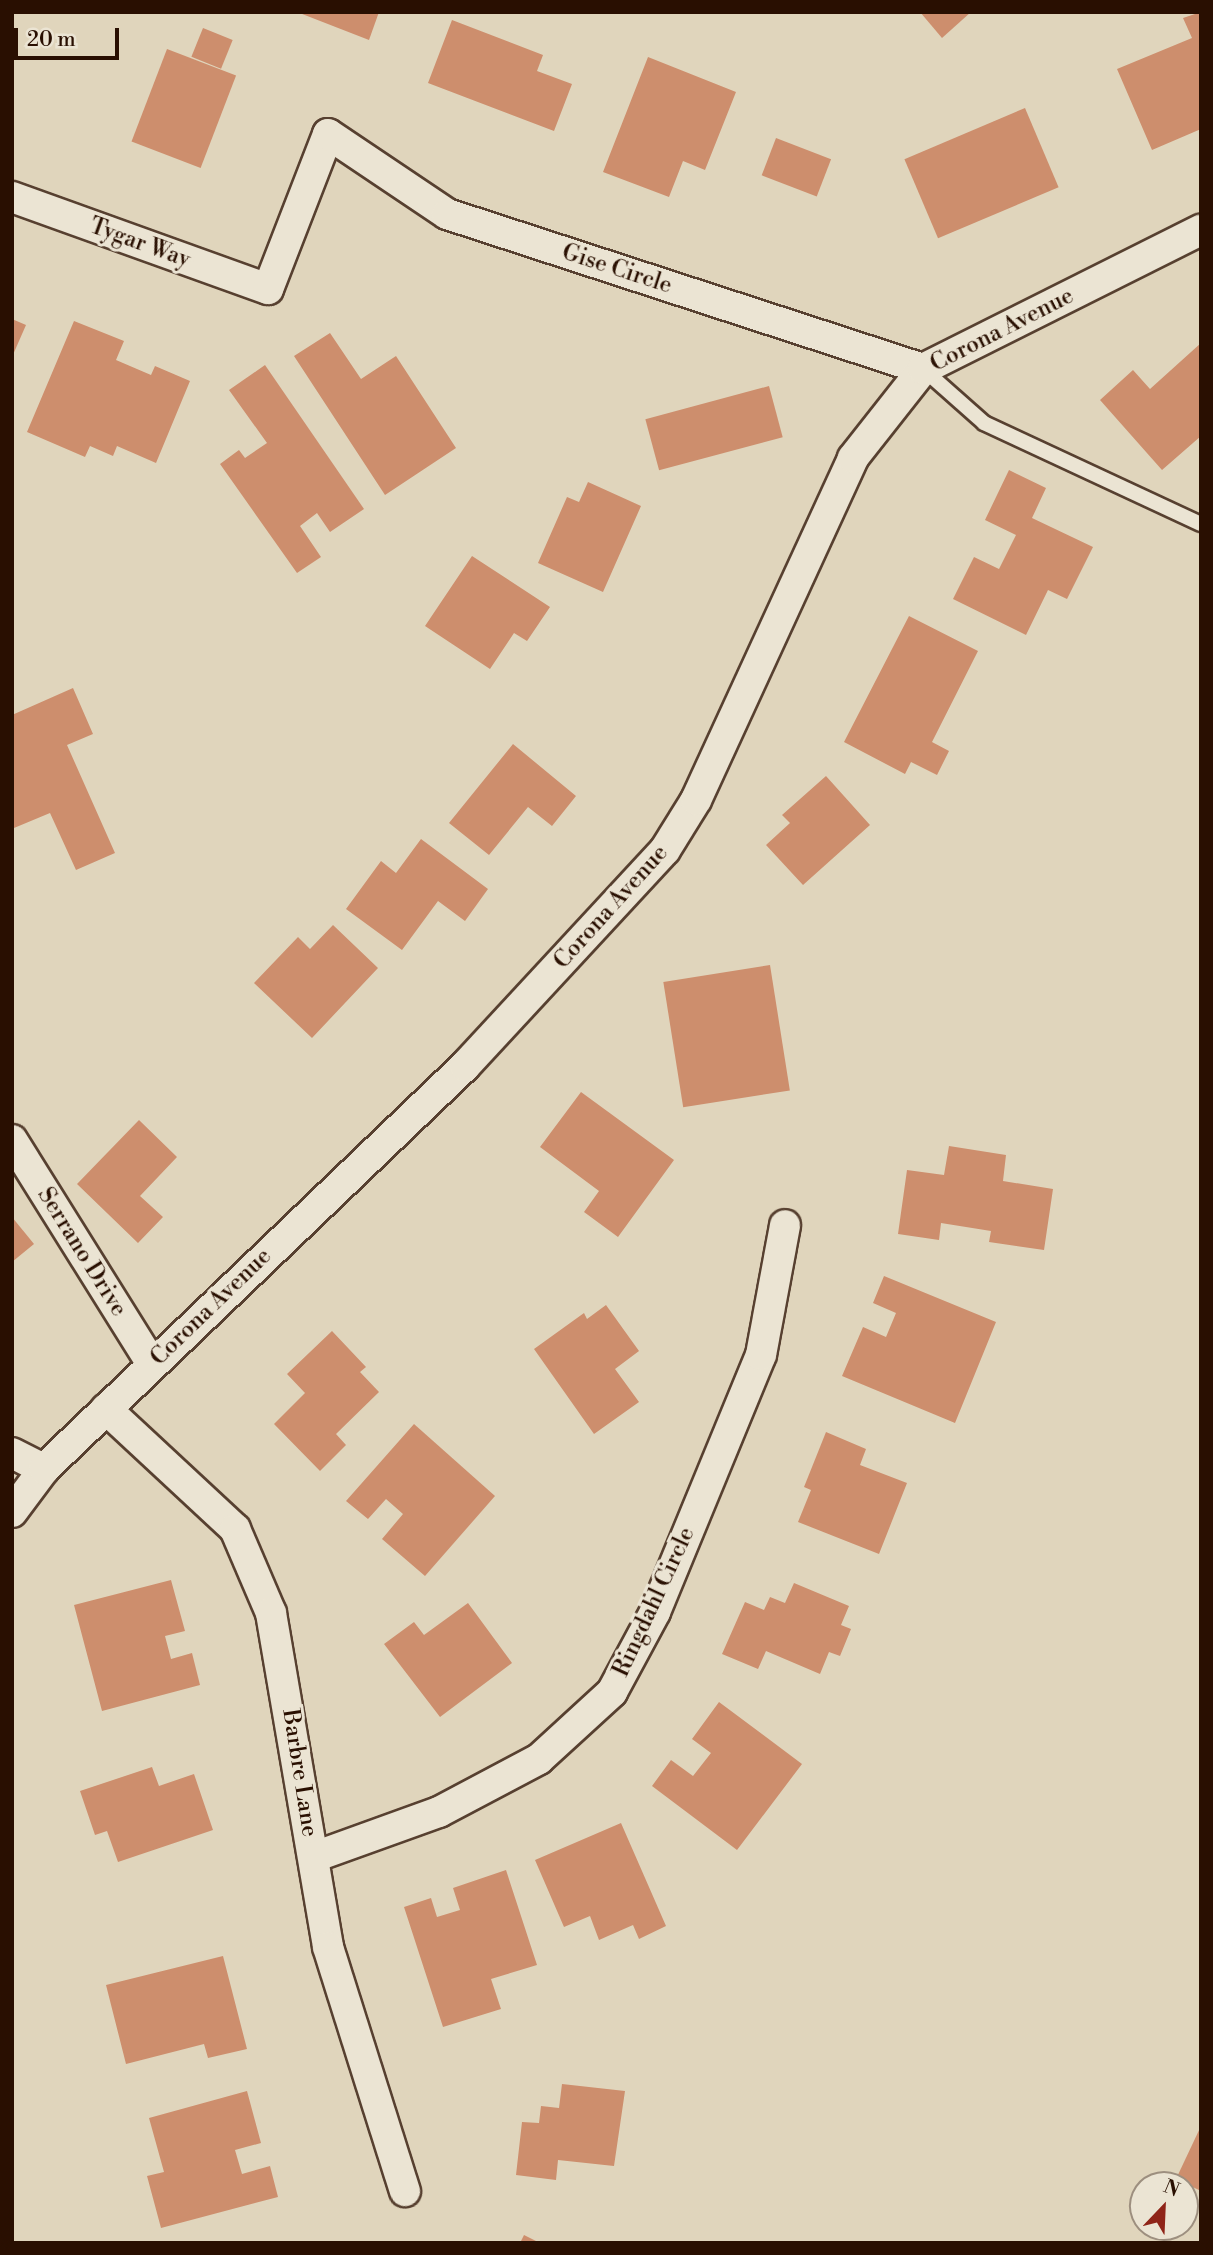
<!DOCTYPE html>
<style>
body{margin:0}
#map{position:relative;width:1213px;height:2255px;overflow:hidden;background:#e0d5bc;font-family:"Libre Bodoni",serif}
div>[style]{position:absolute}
.building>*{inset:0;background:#cd8e6d;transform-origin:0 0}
.roads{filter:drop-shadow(2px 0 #574030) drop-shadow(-2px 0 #574030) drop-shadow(0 2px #574030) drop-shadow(0 -2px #574030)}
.lane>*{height:14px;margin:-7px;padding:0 7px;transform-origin:7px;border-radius:7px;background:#ebe4d3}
.street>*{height:30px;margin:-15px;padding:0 15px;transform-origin:15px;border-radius:15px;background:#ebe4d3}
span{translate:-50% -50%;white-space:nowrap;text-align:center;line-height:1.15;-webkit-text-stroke:6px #ebe4d3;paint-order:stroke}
.street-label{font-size:23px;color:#290f01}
.frame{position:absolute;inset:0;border:14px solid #290f01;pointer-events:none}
.north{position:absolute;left:1129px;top:2171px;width:70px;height:70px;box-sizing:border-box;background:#ebe4d3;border:2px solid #9d8f7f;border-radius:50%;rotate:23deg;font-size:19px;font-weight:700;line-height:28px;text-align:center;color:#290f01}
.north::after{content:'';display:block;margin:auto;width:24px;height:32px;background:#8f2418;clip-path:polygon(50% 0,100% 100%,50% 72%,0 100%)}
.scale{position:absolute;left:14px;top:28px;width:105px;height:32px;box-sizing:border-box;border:4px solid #290f01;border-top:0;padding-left:9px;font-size:21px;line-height:24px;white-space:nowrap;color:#290f01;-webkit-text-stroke:5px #ebe4d3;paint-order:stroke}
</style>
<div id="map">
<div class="building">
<div style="clip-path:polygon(297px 12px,379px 12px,369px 40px)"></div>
<div style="clip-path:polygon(920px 12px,971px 12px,942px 38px)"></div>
<div style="clip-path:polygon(1201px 12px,1201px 129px,1152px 150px,1117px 69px,1192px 38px,1183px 18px)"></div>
<div style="clip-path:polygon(452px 20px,543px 55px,537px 71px,572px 84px,554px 131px,428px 83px)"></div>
<div style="left:203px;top:28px;width:32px;height:31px;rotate:22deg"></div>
<div style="left:167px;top:49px;width:74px;height:99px;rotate:21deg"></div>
<div style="clip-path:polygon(648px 57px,736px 92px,705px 170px,683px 161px,669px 197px,603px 172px)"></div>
<div style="left:1025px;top:108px;width:86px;height:131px;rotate:67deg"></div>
<div style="left:776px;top:138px;width:59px;height:40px;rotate:21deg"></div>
<div style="clip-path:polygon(12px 319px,26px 325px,12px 357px)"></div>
<div style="clip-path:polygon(74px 321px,124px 341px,116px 360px,151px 375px,155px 366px,190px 381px,156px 463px,117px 446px,113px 456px,90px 446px,85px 457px,27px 432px)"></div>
<div style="clip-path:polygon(330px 333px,361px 379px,396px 356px,456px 448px,385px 495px,294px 356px)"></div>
<div style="clip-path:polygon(1201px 343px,1201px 436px,1162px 470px,1100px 400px,1133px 370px,1150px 389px)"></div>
<div style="clip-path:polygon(265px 365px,364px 509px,330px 532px,317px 513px,300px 526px,321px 557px,297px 573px,220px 464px,239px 450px,245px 458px,267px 443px,229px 390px)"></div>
<div style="left:769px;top:386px;width:53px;height:128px;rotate:75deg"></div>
<div style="clip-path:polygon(1009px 470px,1046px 488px,1032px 518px,1093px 547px,1067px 599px,1048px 590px,1026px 635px,953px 599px,974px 557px,999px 569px,1016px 535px,985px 520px)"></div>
<div style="clip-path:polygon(588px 482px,641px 506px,603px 592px,538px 563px,567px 497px,579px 502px)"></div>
<div style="clip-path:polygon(472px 556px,550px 607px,527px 641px,514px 633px,490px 669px,425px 626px)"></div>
<div style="clip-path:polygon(909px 616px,978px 651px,932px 742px,949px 751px,937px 775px,911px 762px,905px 774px,844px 742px)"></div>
<div style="clip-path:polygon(73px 688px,93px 734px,67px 745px,115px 853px,76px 870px,50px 813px,14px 828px,12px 824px,12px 715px)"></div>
<div style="clip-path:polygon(513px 744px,576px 796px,552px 826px,528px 807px,489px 855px,449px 823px)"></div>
<div style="clip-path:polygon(826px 776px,870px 825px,803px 885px,766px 845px,790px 823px,782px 815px)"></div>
<div style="clip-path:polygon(421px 839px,488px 889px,465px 921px,438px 901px,402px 950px,346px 909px,381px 861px,396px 873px)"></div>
<div style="clip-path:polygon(333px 925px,378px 968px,312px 1038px,254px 983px,298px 937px,310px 949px)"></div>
<div style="left:770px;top:965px;width:127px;height:108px;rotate:81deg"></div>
<div style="clip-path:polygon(581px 1092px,674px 1160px,618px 1237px,584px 1212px,599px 1191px,540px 1147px)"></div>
<div style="clip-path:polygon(139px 1120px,177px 1157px,140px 1196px,163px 1217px,138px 1243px,77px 1184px)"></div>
<div style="clip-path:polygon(949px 1146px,1006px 1155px,1003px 1181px,1053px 1189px,1044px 1250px,989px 1242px,991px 1231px,941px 1223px,939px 1240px,898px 1234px,907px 1170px,944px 1175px)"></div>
<div style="clip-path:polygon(12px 1217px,34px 1244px,12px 1262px)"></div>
<div style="clip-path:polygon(884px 1276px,996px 1322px,955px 1423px,842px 1376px,863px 1327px,886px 1337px,896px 1313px,873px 1303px)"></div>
<div style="clip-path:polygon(606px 1305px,639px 1351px,615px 1369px,639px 1402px,594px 1434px,534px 1349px,584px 1313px,587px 1319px)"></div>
<div style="clip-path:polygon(332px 1331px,366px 1367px,360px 1372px,379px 1392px,336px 1434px,346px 1445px,320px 1471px,274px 1424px,305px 1393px,287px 1374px)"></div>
<div style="clip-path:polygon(414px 1424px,495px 1496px,425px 1576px,382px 1539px,403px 1514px,386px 1499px,368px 1519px,346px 1501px)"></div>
<div style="clip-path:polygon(826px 1432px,866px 1449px,860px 1465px,907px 1483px,879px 1554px,798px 1522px,811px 1490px,804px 1487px)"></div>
<div style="clip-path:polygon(171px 1580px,185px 1631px,165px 1636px,171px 1659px,192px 1653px,200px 1685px,102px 1711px,74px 1605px)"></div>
<div style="clip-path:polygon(794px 1583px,849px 1606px,841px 1625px,851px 1629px,840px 1656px,829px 1652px,820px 1674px,766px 1651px,758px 1669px,722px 1654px,745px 1602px,764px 1610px,770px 1597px,785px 1603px)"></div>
<div style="clip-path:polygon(468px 1603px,512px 1663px,440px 1717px,384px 1644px,414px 1622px,424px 1635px)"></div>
<div style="clip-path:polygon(719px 1702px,802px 1764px,737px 1850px,652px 1786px,671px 1760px,693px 1776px,711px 1753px,692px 1739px)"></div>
<div style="clip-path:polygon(152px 1767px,159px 1786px,194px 1774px,213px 1830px,118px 1862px,107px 1831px,95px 1835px,80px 1791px)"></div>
<div style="clip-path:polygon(621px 1823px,666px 1926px,639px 1939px,633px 1925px,599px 1940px,590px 1916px,564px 1927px,535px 1860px)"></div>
<div style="clip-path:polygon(506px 1870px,537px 1965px,491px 1979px,501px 2009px,443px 2027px,404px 1907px,431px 1898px,437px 1917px,460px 1910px,453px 1888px)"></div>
<div style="clip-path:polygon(223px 1956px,247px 2049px,208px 2058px,204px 2044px,126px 2064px,106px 1985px)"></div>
<div style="clip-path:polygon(562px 2084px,625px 2091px,614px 2166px,558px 2160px,556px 2180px,516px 2175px,522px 2122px,539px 2123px,541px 2106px,559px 2108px)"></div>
<div style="clip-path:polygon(247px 2091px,261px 2143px,235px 2150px,242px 2174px,270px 2166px,278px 2197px,161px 2228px,147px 2176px,164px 2172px,149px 2118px)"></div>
<div style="clip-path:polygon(1201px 2126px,1201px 2191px,1176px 2179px)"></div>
<div style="clip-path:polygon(524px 2235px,540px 2243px,520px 2243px)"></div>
</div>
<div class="roads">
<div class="lane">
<div style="left:923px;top:369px;width:81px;rotate:41.5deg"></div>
<div style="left:984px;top:423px;width:239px;rotate:25deg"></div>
</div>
<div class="street">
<div style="left:12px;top:197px;width:272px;rotate:19.8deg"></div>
<div style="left:268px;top:289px;width:166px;rotate:-68.8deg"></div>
<div style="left:328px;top:134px;width:143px;rotate:33.9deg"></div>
<div style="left:447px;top:214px;width:501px;rotate:18.04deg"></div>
<div style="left:12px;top:1140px;width:264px;rotate:58deg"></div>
<div style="left:106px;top:1409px;width:176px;rotate:42.9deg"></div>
<div style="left:235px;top:1529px;width:91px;rotate:66.8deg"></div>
<div style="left:271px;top:1613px;width:339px;rotate:80.3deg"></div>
<div style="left:328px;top:1947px;width:256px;rotate:72.5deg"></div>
<div style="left:12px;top:1453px;width:36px;rotate:27deg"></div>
<div style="left:12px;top:1512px;width:54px;rotate:-53.3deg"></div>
<div style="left:44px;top:1469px;width:583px;rotate:-43.75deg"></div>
<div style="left:465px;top:1066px;width:294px;rotate:-47.2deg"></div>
<div style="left:665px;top:850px;width:59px;rotate:-58.2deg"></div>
<div style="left:696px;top:800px;width:376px;rotate:-65.3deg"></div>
<div style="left:853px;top:458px;width:113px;rotate:-51.8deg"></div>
<div style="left:923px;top:369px;width:311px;rotate:-26.6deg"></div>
<div style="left:314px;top:1857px;width:133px;rotate:-19.8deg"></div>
<div style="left:439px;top:1812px;width:113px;rotate:-27.9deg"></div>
<div style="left:539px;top:1759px;width:99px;rotate:-42.5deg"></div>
<div style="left:612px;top:1692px;width:91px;rotate:-61.7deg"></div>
<div style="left:655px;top:1612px;width:278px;rotate:-67.6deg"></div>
<div style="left:761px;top:1355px;width:132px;rotate:-79.5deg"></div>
</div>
</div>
<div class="street-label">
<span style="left:140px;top:243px;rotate:20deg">Tygar Way</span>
<span style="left:617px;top:269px;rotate:18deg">Gise Circle</span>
<span style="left:1002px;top:330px;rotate:-27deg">Corona Avenue</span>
<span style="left:611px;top:907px;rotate:-48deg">Corona Avenue</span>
<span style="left:82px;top:1252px;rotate:58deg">Serrano Drive</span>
<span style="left:211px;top:1307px;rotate:-44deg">Corona Avenue</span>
<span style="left:654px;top:1602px;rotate:-65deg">Ringdahl Circle</span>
<span style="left:300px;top:1773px;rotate:81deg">Barbre Lane</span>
</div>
<div class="frame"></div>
<div class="north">N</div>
<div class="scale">20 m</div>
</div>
